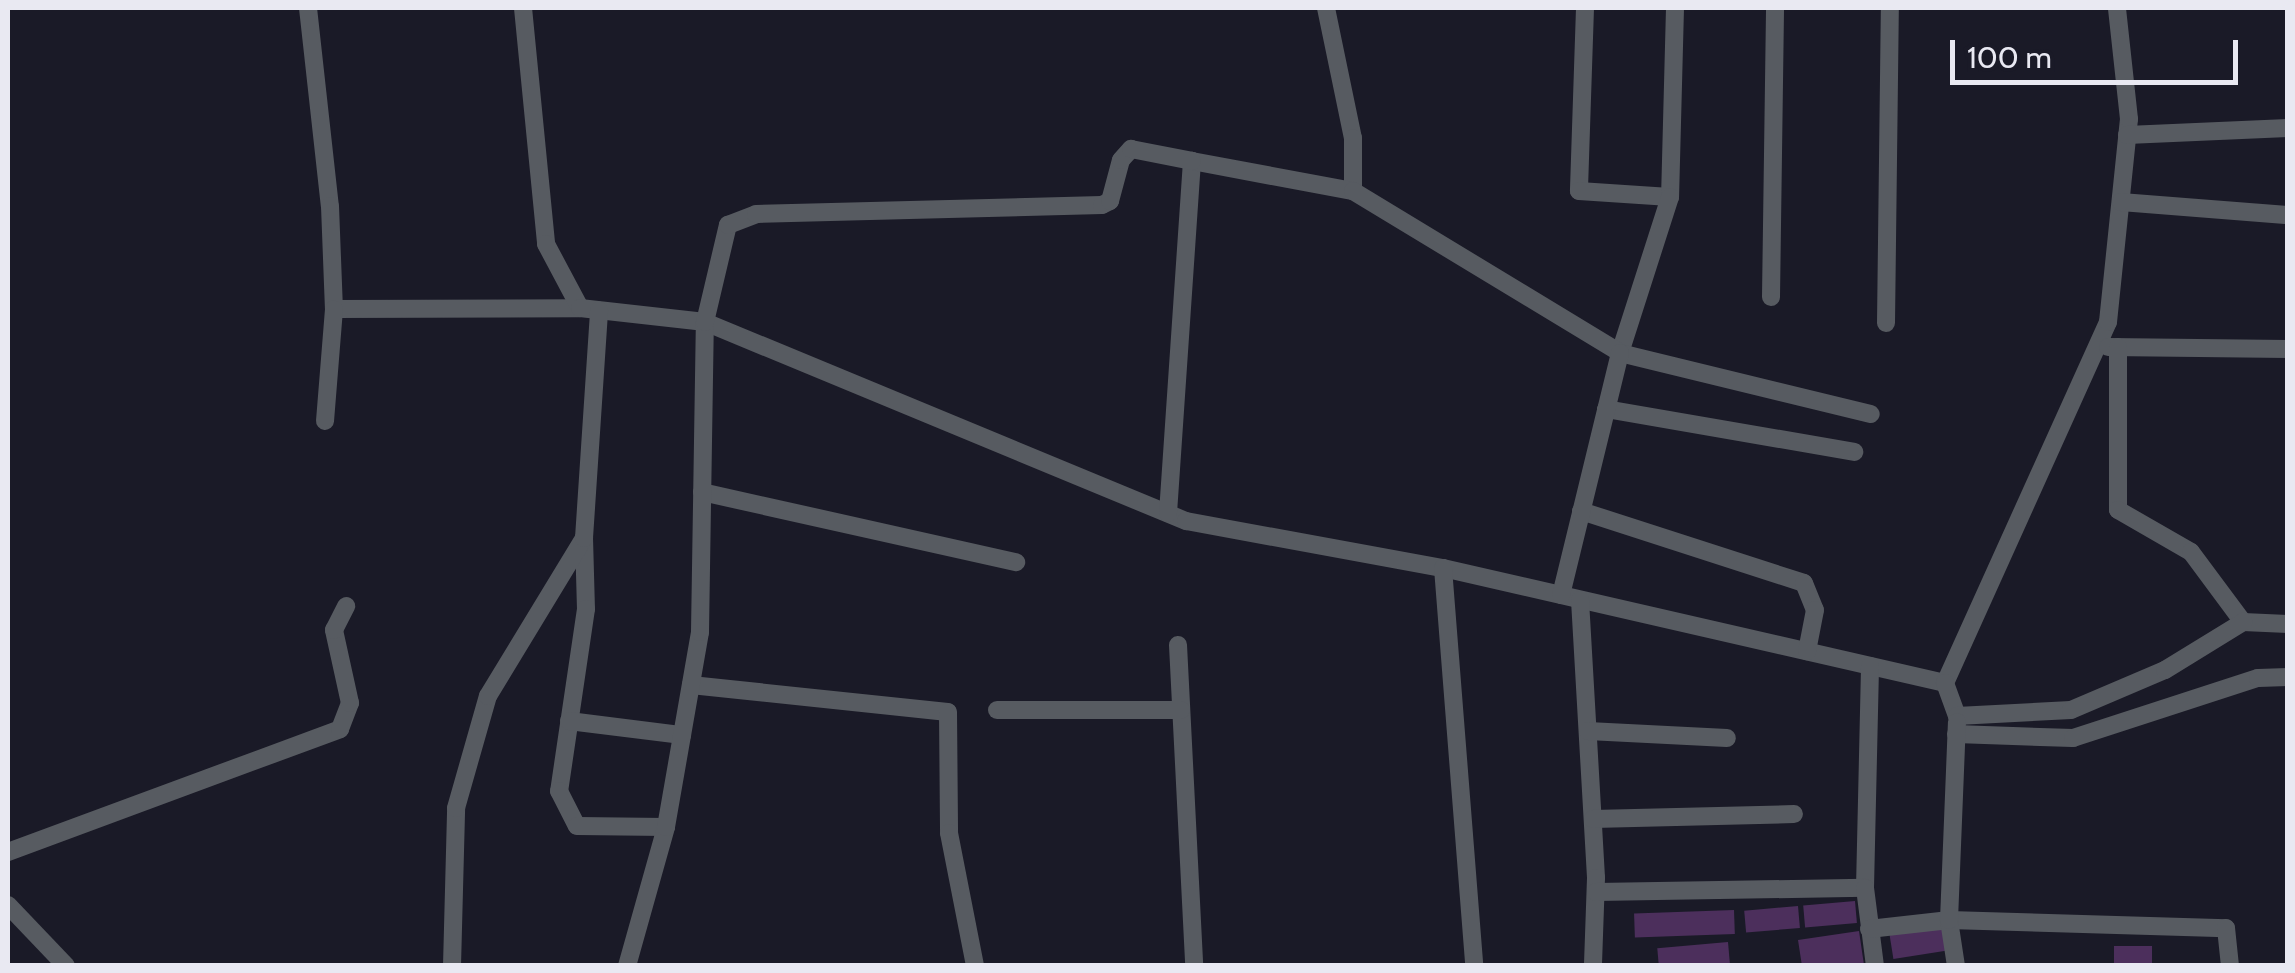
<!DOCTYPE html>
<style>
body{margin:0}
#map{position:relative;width:2295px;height:973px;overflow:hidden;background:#1a1a27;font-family:Cabin,sans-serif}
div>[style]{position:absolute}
.building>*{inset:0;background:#4c2f5c;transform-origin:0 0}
.minor>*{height:18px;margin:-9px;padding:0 9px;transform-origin:9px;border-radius:9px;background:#575b61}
span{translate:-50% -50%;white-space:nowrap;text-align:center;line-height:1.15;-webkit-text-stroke:10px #1a1a27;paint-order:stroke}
.frame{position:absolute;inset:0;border:10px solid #e9e9f2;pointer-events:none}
.scale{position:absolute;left:1950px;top:40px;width:288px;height:45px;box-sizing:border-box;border:5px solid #e9e9f2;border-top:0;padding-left:12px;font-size:30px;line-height:35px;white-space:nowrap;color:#e9e9f2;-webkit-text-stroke:8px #1a1a27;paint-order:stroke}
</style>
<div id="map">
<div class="building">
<div style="left:1855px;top:901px;width:22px;height:52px;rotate:85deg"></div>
<div style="left:1798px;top:906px;width:22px;height:54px;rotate:85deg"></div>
<div style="left:1734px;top:910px;width:24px;height:100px;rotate:88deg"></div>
<div style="left:1942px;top:927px;width:24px;height:53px;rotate:81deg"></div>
<div style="clip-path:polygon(1859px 931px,1864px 965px,1802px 966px,1798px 940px)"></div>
<div style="left:1728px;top:942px;width:21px;height:71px;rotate:85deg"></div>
<div style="left:2152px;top:946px;width:20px;height:38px;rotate:90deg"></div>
</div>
<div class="minor">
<div style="left:308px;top:8px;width:199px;rotate:83.7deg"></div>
<div style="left:330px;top:206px;width:103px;rotate:87.8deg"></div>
<div style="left:334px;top:309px;width:246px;rotate:-0.2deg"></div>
<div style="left:523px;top:8px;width:237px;rotate:84.4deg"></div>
<div style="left:546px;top:244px;width:72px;rotate:62deg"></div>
<div style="left:580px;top:308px;width:126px;rotate:6.4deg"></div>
<div style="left:705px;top:322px;width:521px;rotate:22.48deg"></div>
<div style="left:1186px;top:521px;width:261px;rotate:10.4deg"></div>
<div style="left:1443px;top:568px;width:515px;rotate:12.9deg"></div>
<div style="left:1945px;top:683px;width:396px;rotate:-65.7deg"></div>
<div style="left:2108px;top:322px;width:204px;rotate:-84.1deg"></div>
<div style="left:2129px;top:119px;width:112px;rotate:-96.2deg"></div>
<div style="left:1326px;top:8px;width:133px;rotate:78.3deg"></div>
<div style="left:1353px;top:138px;width:53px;rotate:90deg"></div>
<div style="left:1585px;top:8px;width:183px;rotate:91.9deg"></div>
<div style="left:1579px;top:191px;width:91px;rotate:3.8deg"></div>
<div style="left:1675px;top:8px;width:189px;rotate:91.5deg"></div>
<div style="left:1670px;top:197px;width:164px;rotate:107.8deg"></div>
<div style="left:1620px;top:353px;width:258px;rotate:13.7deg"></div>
<div style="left:2127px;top:135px;width:161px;rotate:-2.5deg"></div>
<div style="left:2121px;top:202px;width:168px;rotate:4.5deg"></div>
<div style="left:1771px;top:297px;width:289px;rotate:-89.2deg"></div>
<div style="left:1886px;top:323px;width:315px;rotate:-89.3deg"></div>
<div style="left:2108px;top:347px;width:180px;rotate:0.6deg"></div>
<div style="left:2118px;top:347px;width:163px;rotate:90deg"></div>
<div style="left:2118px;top:510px;width:84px;rotate:29.9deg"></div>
<div style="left:2191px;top:552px;width:87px;rotate:53.4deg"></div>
<div style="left:2243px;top:622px;width:45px;rotate:2.5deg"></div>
<div style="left:1606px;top:409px;width:252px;rotate:9.8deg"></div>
<div style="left:325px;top:421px;width:112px;rotate:-85.4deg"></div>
<div style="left:702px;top:492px;width:322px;rotate:12.6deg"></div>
<div style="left:1581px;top:511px;width:234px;rotate:17.9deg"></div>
<div style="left:1804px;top:583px;width:29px;rotate:68deg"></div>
<div style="left:1815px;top:610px;width:42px;rotate:101deg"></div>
<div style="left:1168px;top:513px;width:353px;rotate:-86.1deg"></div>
<div style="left:1192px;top:161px;width:164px;rotate:10.6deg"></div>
<div style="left:1353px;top:191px;width:312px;rotate:31.2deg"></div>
<div style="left:1620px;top:353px;width:249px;rotate:103.7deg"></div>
<div style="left:584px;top:538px;width:71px;rotate:88.4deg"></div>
<div style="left:586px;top:609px;width:184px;rotate:98.4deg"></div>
<div style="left:559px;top:791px;width:39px;rotate:63deg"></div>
<div style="left:577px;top:826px;width:89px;rotate:0.6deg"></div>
<div style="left:1443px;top:568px;width:399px;rotate:85.5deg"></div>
<div style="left:1580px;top:600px;width:278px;rotate:86.7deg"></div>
<div style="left:1596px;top:878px;width:88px;rotate:92deg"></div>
<div style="left:1178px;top:645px;width:321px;rotate:87.1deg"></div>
<div style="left:1945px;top:683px;width:35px;rotate:70deg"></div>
<div style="left:1957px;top:716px;width:114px;rotate:-3deg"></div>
<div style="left:2071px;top:710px;width:102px;rotate:-23.1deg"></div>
<div style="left:2165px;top:670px;width:92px;rotate:-31.6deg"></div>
<div style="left:691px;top:685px;width:258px;rotate:6deg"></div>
<div style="left:948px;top:712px;width:121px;rotate:89.5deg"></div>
<div style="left:949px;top:833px;width:136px;rotate:78.9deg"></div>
<div style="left:997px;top:710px;width:184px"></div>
<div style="left:569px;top:721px;width:114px;rotate:7.1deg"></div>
<div style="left:1588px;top:731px;width:139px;rotate:2.9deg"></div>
<div style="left:1956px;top:734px;width:117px;rotate:2deg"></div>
<div style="left:2073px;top:738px;width:194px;rotate:-18deg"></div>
<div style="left:2258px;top:678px;width:30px;rotate:-2deg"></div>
<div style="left:1593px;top:819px;width:201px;rotate:-1.4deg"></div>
<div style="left:8px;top:852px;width:354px;rotate:-20.3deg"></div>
<div style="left:340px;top:729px;width:28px;rotate:-69deg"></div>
<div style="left:350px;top:703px;width:75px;rotate:-102.4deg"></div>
<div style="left:334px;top:630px;width:27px;rotate:-63deg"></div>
<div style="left:1865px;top:888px;width:222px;rotate:-88.7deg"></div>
<div style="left:1596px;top:892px;width:269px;rotate:-0.9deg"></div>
<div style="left:1865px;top:888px;width:79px;rotate:82.7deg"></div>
<div style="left:8px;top:905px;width:84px;rotate:46.4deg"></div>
<div style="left:1869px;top:929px;width:81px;rotate:-6.4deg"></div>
<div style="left:1949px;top:920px;width:277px;rotate:1.7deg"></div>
<div style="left:2226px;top:928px;width:38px;rotate:84deg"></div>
<div style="left:452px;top:966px;width:158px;rotate:-88.5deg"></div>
<div style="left:456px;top:808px;width:116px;rotate:-74.1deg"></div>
<div style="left:488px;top:696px;width:185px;rotate:-58.7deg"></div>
<div style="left:584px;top:538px;width:228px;rotate:-86.2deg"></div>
<div style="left:627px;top:966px;width:144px;rotate:-74.3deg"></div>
<div style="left:666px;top:827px;width:198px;rotate:-80.1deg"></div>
<div style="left:700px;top:632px;width:310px;rotate:-89.1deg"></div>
<div style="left:705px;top:322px;width:100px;rotate:-76.7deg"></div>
<div style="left:728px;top:225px;width:30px;rotate:-21deg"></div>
<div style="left:756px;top:214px;width:346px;rotate:-1.5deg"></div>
<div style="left:1102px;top:205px;width:9px;rotate:-27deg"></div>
<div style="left:1110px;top:201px;width:42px;rotate:-75deg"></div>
<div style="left:1121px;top:160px;width:15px;rotate:-48deg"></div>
<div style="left:1131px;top:149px;width:62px;rotate:11.1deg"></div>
<div style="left:1956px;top:966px;width:47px;rotate:-98.7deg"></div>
<div style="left:1949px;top:920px;width:198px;rotate:-87.7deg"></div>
</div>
<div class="frame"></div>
<div class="scale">100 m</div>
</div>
